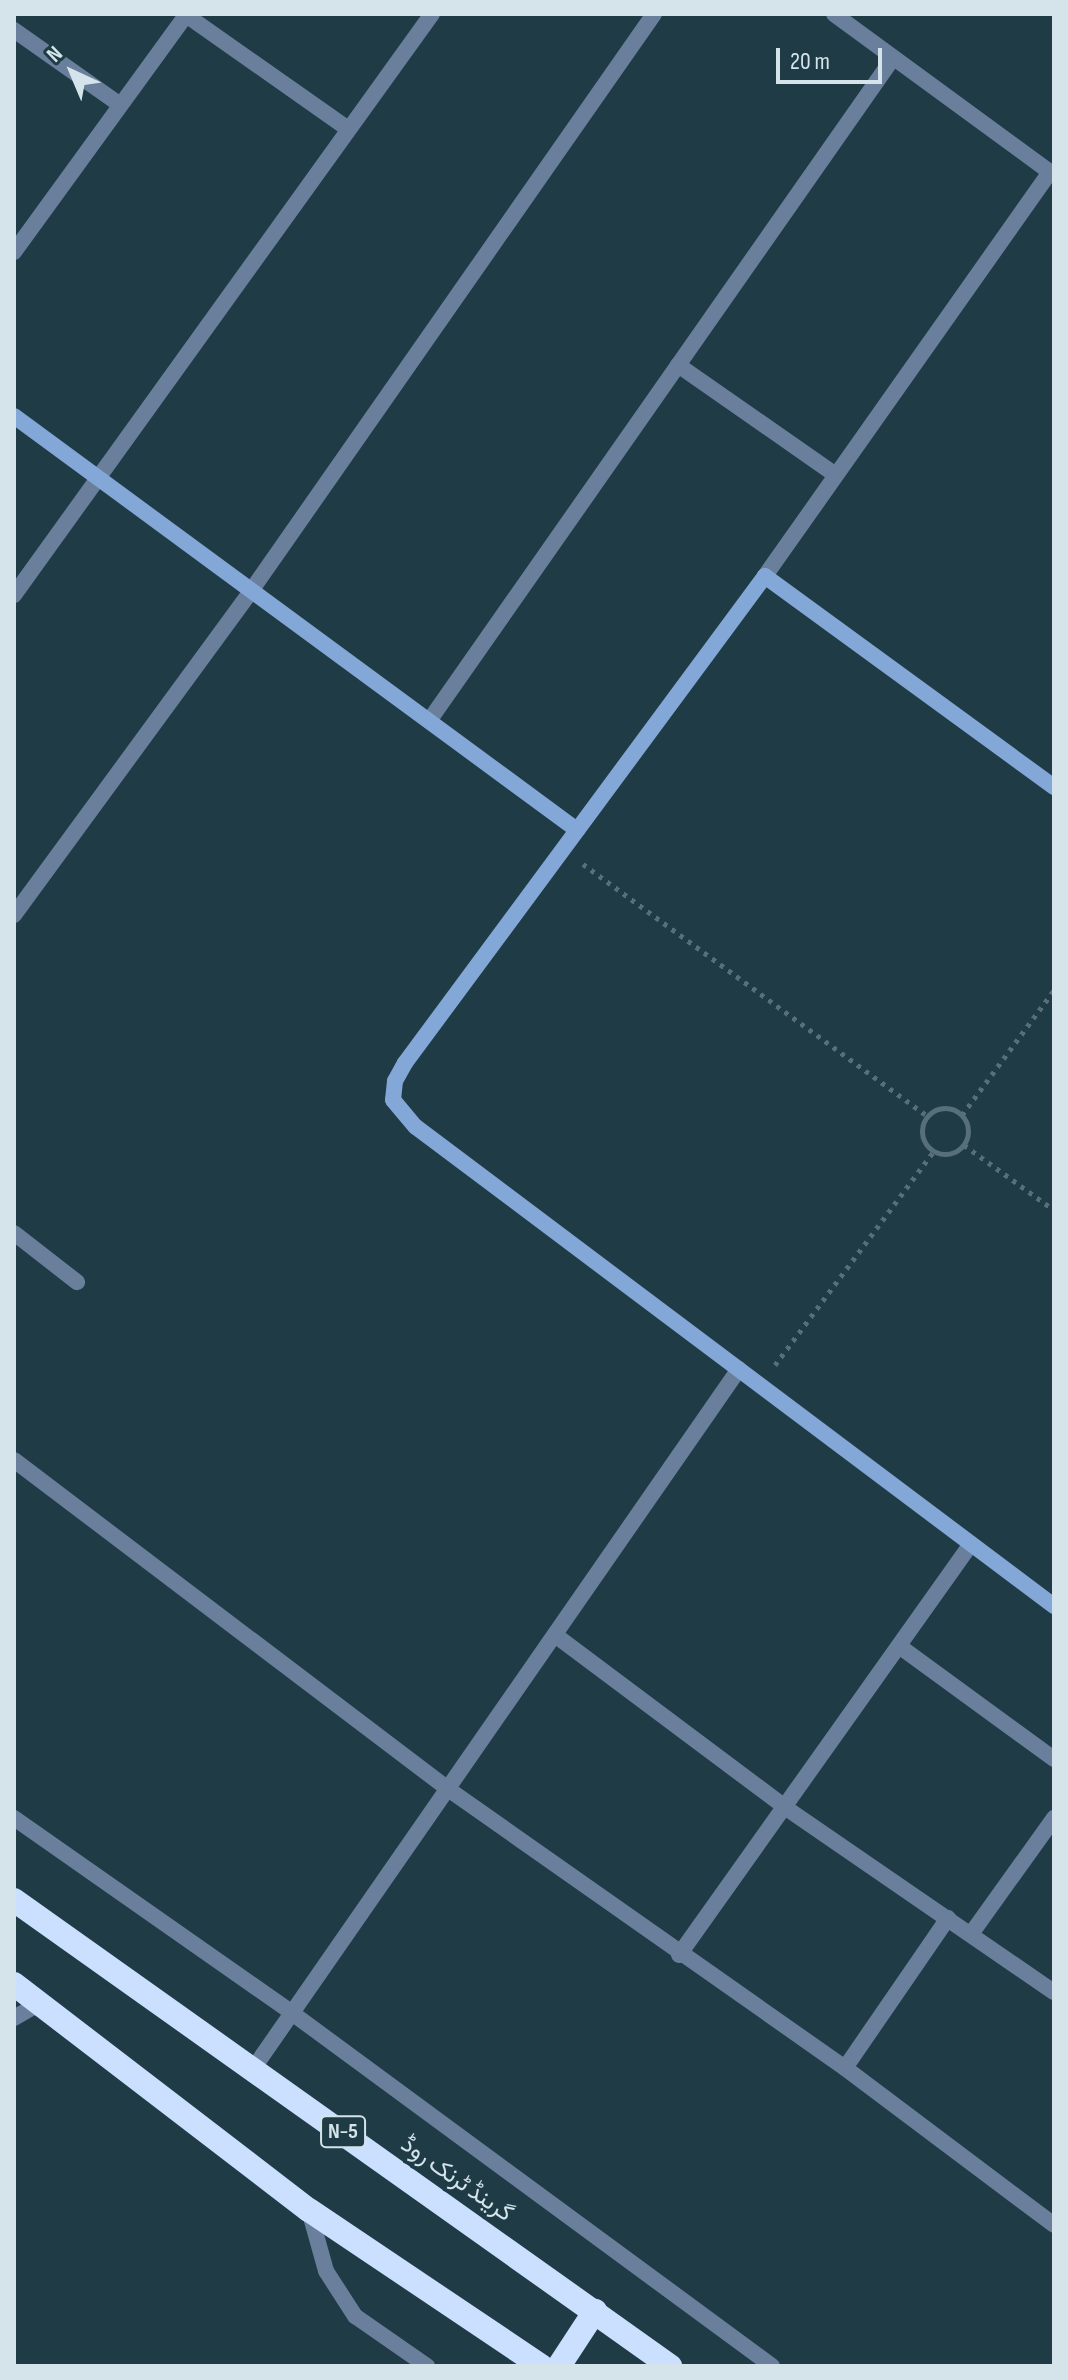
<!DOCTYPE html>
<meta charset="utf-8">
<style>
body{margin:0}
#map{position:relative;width:1068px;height:2380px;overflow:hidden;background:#1f3b45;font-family:"Sofia Sans Condensed",Vazirmatn,sans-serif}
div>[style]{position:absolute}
.path>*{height:5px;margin-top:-2.5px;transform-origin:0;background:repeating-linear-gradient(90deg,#576f78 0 4px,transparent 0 10px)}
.path>.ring{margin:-2.5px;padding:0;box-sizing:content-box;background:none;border:5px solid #576f78;border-radius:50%}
.lane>*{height:16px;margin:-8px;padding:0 8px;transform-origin:8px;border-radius:8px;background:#697f9c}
.street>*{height:16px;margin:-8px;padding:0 8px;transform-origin:8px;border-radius:8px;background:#697f9c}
.secondary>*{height:16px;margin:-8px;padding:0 8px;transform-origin:8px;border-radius:8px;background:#83a7d6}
.highway>*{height:24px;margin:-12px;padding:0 12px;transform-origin:12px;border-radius:12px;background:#cae0fe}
span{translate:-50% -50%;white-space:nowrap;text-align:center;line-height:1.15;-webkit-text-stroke:7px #1f3b45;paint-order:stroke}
.shield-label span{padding:2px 6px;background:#1f3b45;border:2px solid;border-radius:6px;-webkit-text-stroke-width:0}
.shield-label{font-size:22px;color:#d4e4ea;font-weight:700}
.street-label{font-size:24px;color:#d4e4ea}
.frame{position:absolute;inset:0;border:16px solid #d4e4ea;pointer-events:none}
.north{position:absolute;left:32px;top:32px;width:80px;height:80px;-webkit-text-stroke:6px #1f3b45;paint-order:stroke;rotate:316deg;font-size:22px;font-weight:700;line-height:32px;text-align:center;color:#d4e4ea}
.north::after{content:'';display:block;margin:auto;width:28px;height:36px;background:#d4e4ea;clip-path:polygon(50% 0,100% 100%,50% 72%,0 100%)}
.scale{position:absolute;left:776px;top:48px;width:106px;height:36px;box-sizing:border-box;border:4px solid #d4e4ea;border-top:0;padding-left:10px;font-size:24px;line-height:28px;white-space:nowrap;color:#d4e4ea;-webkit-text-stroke:6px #1f3b45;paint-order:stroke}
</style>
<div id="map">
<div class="path">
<div style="left:583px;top:864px;width:426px;rotate:36.2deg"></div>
<div class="ring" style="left:922px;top:1108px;width:41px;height:41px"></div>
<div style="left:962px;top:1115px;width:155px;rotate:-53.6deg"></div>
<div style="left:964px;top:1145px;width:111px;rotate:35.8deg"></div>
<div style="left:775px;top:1365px;width:265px;rotate:-53.4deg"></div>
</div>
<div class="lane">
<div style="left:14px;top:2018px;width:30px;rotate:-30deg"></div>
</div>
<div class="street">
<div style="left:834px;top:14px;width:273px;rotate:36.2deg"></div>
<div style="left:186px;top:15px;width:198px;rotate:35.1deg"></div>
<div style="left:14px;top:30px;width:128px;rotate:35.2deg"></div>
<div style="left:14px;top:252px;width:294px;rotate:-54deg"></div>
<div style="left:678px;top:365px;width:189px;rotate:34.9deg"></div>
<div style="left:765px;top:576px;width:494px;rotate:-54.8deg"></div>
<div style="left:14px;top:595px;width:716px;rotate:-54.27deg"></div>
<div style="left:429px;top:721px;width:809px;rotate:-55.01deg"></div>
<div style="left:14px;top:915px;width:401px;rotate:-53.8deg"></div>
<div style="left:251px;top:591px;width:704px;rotate:-55.07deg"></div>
<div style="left:14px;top:1233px;width:80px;rotate:37.9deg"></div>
<div style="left:14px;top:1460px;width:545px;rotate:37.16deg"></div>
<div style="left:448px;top:1789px;width:485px;rotate:35.1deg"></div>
<div style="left:845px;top:2068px;width:261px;rotate:36.9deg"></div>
<div style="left:555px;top:1635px;width:289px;rotate:36.8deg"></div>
<div style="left:786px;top:1808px;width:325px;rotate:34.5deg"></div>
<div style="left:899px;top:1646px;width:192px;rotate:36.1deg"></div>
<div style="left:14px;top:1818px;width:340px;rotate:35deg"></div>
<div style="left:292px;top:2013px;width:596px;rotate:36.33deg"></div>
<div style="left:971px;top:1934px;width:143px;rotate:-54.4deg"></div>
<div style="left:679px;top:1955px;width:504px;rotate:-54.61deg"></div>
<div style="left:845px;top:2068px;width:182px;rotate:-55.5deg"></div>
<div style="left:253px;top:2069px;width:852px;rotate:-55.23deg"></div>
<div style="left:309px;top:2210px;width:63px;rotate:74.4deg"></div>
<div style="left:326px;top:2271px;width:54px;rotate:57.2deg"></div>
<div style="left:355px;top:2316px;width:88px;rotate:34.8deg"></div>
</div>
<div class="secondary">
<div style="left:14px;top:416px;width:699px;rotate:36.33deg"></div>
<div style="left:1054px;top:787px;width:358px;rotate:-143.9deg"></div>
<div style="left:765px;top:576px;width:606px;rotate:126.47deg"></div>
<div style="left:405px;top:1063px;width:21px;rotate:119deg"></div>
<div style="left:395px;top:1081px;width:19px;rotate:96deg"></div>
<div style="left:393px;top:1100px;width:35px;rotate:50deg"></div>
<div style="left:416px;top:1127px;width:798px;rotate:36.9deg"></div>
</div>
<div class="highway">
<div style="left:14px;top:1900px;width:805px;rotate:35.39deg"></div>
<div style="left:14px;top:1984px;width:372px;rotate:37.5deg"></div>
<div style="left:309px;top:2210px;width:280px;rotate:33.9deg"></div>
<div style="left:559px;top:2366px;width:66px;rotate:-56.8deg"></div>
</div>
<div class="shield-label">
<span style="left:343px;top:2132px">N-5</span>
</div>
<div class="street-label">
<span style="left:457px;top:2179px;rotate:35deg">گرینڈ ٹرنک روڈ</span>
</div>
<div class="frame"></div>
<div class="north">N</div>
<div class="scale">20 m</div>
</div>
